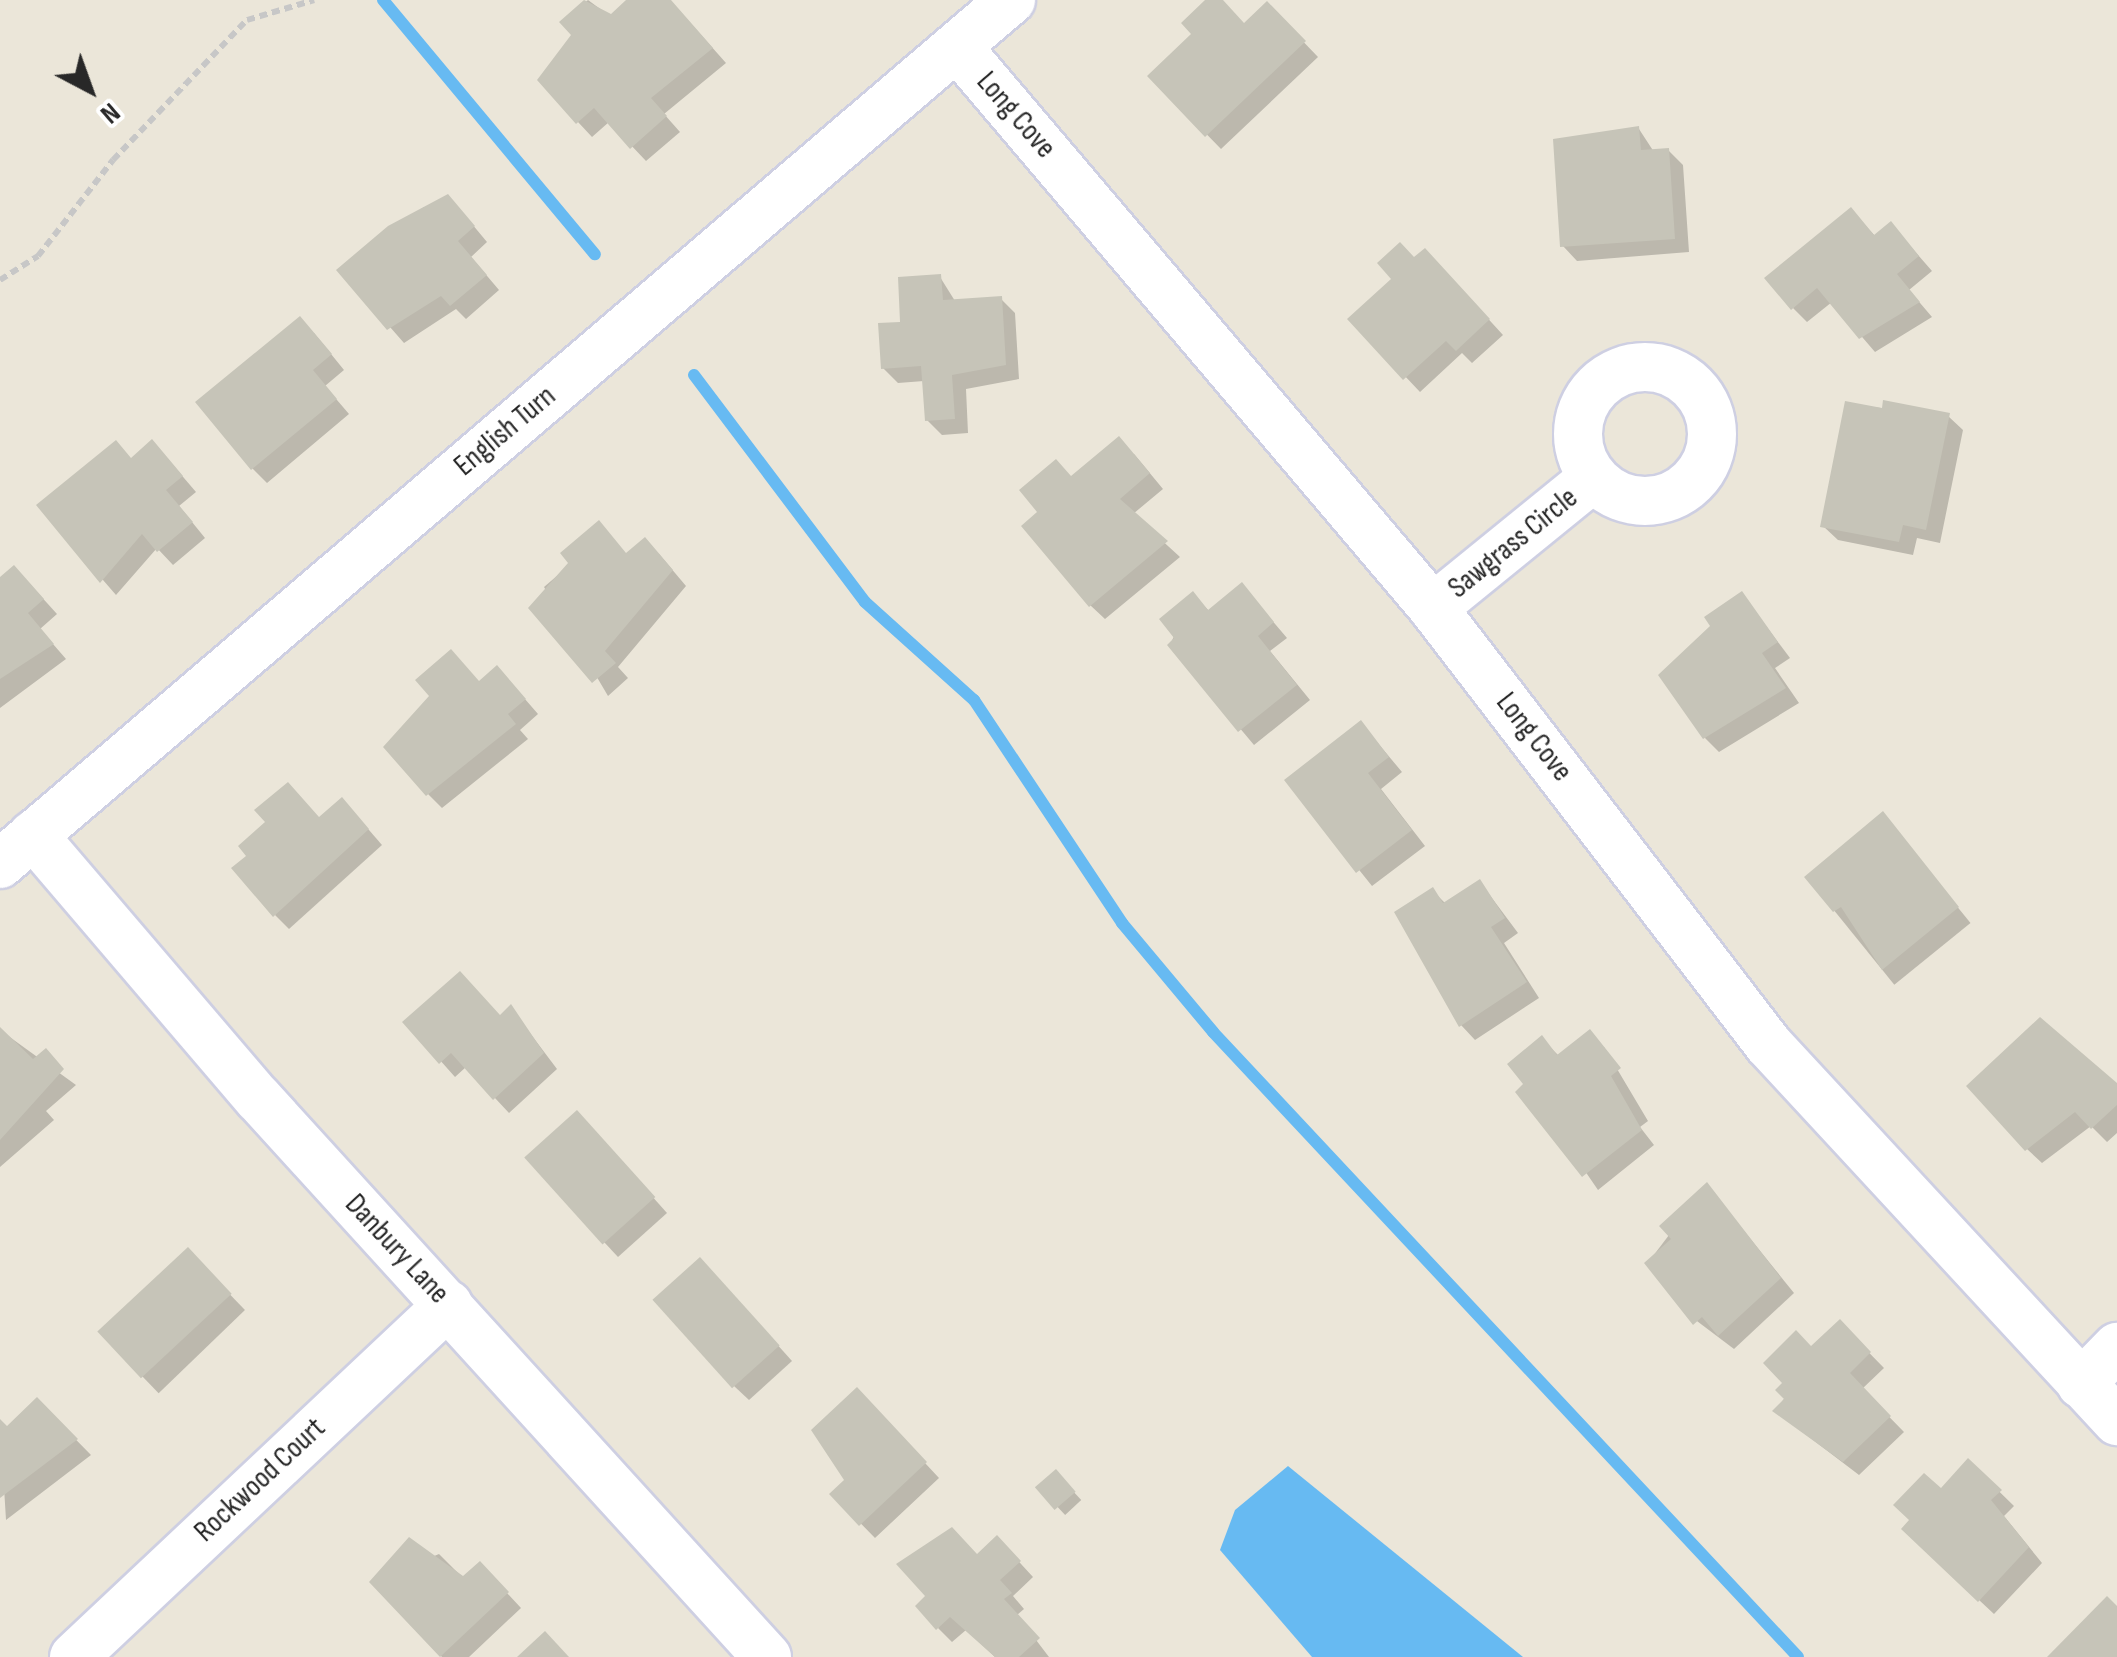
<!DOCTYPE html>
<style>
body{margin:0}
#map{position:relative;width:2117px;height:1657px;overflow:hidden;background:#ebe6d9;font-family:"Sofia Sans Condensed",sans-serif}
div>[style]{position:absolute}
.water>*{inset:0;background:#67baf2}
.shadow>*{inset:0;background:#0003;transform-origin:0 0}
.stream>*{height:12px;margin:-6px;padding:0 6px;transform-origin:6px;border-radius:6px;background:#67baf2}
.building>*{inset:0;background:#c6c4b8;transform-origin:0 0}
.path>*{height:6px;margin-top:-3px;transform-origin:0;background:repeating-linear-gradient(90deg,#c7c7c7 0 8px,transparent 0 13px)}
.roads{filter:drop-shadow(2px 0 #cecfe2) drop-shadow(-2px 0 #cecfe2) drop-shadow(0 2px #cecfe2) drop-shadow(0 -2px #cecfe2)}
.minor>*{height:48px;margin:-24px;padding:0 24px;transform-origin:24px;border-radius:24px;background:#fff}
.minor>.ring{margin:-24px;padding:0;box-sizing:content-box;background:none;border:48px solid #fff;border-radius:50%}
span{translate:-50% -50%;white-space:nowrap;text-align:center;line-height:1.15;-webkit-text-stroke:10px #fff;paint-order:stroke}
.street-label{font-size:30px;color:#282828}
.north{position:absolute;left:40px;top:40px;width:100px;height:100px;-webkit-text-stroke:8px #fff;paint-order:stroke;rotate:139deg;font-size:28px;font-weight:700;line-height:40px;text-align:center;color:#282828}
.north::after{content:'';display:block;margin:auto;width:35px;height:45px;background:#282828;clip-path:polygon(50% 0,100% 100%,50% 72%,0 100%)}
</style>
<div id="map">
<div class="water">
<div style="clip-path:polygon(1288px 1466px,1523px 1657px,1312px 1657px,1220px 1550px,1235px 1510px)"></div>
</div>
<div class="shadow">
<div style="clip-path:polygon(588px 0,611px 17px,630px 0,670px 0,726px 63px,664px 114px,680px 132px,646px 161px,609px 122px,592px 137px,578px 122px,574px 35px,563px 22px)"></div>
<div style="clip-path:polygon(1209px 0,1245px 26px,1267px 4px,1318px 57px,1221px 149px,1150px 76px,1195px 34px)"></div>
<div style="clip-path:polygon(1639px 129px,1654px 152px,1668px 150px,1683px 165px,1689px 252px,1577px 261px,1563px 246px)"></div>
<div style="clip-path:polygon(424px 207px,462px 212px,487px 242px,471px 257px,499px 290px,466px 319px,456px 309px,404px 343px,340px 270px)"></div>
<div style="clip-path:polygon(1851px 210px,1876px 237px,1891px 224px,1932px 271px,1909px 290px,1932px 317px,1875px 352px,1832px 302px,1807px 322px,1793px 308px)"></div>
<div style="clip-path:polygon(1414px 260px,1439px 265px,1503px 335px,1472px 363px,1462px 353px,1420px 392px,1351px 319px)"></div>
<div style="clip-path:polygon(940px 277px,955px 301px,1001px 299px,1015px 313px,1019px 379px,966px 389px,968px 433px,942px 435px,927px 420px,924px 381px,898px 383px,883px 368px)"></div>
<div style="clip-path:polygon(314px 333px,344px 370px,325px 386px,349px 414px,267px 483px,252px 468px)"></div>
<div style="clip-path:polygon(1847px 404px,1948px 416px,1963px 430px,1940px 543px,1917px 538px,1913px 555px,1838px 540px,1823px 526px)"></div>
<div style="clip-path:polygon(1134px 454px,1163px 489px,1133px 514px,1180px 557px,1105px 619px,1090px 605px,1072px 479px)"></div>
<div style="clip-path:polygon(166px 457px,196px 492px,179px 506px,205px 538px,173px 565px,157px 548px,116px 595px,39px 506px,132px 460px)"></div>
<div style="clip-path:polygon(659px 554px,686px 586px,618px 667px,628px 678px,608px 696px,544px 587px,572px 563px)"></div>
<div style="clip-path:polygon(0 580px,28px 582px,57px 614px,40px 629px,66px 659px,0 708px)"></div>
<div style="clip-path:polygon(1242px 585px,1287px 638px,1270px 651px,1310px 700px,1254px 745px,1170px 645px,1193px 594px,1210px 612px)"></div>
<div style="clip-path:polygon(1742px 594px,1790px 658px,1775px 668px,1799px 703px,1719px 752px,1705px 738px)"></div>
<div style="clip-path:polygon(480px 683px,511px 683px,538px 714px,520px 730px,528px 739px,442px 808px,428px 794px)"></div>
<div style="clip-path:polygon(1361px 723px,1402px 772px,1381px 789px,1425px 846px,1372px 886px,1287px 780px)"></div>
<div style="clip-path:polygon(356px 815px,382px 845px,289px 929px,275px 915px,320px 819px)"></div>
<div style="left:1883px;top:815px;width:139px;height:98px;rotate:51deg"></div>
<div style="clip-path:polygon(1480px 882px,1518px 933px,1504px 943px,1539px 998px,1475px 1040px,1461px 1025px,1432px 890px,1446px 904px)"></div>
<div style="clip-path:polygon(511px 1008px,557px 1069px,509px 1113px,466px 1067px,455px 1077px,406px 1022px,500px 1018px)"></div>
<div style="clip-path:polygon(2040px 1020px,2117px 1088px,2117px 1133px,2107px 1142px,2091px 1126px,2042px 1163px,2027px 1149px)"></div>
<div style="clip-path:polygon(0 1030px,76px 1085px,46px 1111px,54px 1120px,0 1167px)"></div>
<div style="clip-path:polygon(1542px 1039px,1559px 1056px,1604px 1047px,1648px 1121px,1640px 1127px,1654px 1145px,1598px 1190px,1526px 1085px)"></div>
<div style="clip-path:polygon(591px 1128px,667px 1213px,618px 1257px,604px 1242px)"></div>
<div style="clip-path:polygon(1707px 1185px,1794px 1293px,1734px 1349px,1685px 1312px,1647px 1264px)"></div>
<div style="left:188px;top:1251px;width:82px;height:120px;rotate:46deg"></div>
<div style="clip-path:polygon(715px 1275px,792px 1361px,749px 1400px,734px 1386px)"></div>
<div style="clip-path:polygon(1840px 1323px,1884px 1368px,1862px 1389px,1904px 1432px,1859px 1475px,1775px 1411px)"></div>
<div style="clip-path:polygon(37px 1400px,91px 1455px,6px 1520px,0 1422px,7px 1429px)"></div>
<div style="clip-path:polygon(871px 1405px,939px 1478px,875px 1538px,832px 1494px,847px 1480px)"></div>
<div style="clip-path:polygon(1969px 1462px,2014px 1506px,2004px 1516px,2042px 1563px,1994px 1614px,1918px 1543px,1941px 1491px)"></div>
<div style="left:1056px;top:1473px;width:37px;height:22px;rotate:47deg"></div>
<div style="clip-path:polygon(1011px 1553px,1033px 1577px,1013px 1596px,1024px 1609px,1017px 1615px,1049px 1657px,995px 1657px,966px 1630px,952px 1642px,938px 1628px,977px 1557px)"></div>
<div style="clip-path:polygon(439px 1554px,464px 1579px,480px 1564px,521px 1608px,469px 1657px,442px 1657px,372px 1582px)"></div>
</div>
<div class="stream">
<div style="left:383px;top:0;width:331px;rotate:50.2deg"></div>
<div style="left:694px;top:375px;width:284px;rotate:53deg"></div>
<div style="left:865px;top:602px;width:147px;rotate:42deg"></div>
<div style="left:974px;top:700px;width:268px;rotate:56.4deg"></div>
<div style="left:1122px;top:923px;width:142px;rotate:50.1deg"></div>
<div style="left:1213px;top:1032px;width:856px;rotate:46.89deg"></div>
</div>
<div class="building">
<div style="clip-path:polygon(584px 0,611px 14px,626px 0,671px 0,713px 48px,651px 98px,667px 116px,630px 149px,594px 108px,576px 124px,537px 80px,571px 35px,559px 22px)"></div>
<div style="clip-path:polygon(1205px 0,1223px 0,1244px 23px,1267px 1px,1306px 41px,1205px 137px,1147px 76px,1191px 34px,1181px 23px)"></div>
<div style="clip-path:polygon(1639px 126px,1641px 150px,1669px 148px,1675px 239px,1560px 247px,1553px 139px)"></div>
<div style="clip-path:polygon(448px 194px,475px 226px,458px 241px,487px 275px,450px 306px,441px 296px,387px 330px,336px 270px,388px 226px)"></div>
<div style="clip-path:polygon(1851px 207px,1874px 235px,1891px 221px,1919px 256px,1897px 274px,1920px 302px,1859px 339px,1817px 288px,1791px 310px,1764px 278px)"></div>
<div style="clip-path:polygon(1400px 242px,1414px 257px,1425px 248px,1490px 319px,1456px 351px,1446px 341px,1403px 380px,1347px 319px,1391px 279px,1377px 263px)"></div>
<div style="clip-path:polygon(941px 274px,943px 300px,1002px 296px,1006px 365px,952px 375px,955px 419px,925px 421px,921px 366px,881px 369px,878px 323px,900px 322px,898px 277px)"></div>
<div style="clip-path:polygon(300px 316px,332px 354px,313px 370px,337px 399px,251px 470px,195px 402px)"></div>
<div style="clip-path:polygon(1883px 400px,1950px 413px,1926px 530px,1903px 525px,1899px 542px,1820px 527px,1845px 401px,1882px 408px)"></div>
<div style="clip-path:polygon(1119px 436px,1150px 473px,1120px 499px,1168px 541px,1089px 607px,1021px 526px,1037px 512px,1019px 490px,1056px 459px,1071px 476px)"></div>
<div style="clip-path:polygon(152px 439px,183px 476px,166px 490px,193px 522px,157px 552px,142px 534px,100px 583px,36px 505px,116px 440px,131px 458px)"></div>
<div style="clip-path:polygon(599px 520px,626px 553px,645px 537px,673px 570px,605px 651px,616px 663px,592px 683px,528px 608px,568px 563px,560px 553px)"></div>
<div style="clip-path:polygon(14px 565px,44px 599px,28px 613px,54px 644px,0 679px,0 577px)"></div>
<div style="clip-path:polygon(1242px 582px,1274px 622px,1258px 636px,1297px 685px,1238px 732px,1167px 645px,1174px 638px,1159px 619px,1193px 591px,1208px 610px)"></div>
<div style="clip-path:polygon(1742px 591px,1778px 642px,1762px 653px,1786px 688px,1703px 739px,1658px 675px,1710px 626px,1704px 617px)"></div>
<div style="clip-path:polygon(451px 649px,479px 681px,497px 665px,526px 699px,508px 714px,516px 724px,426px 796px,383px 747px,429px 696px,415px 680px)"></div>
<div style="clip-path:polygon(1361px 720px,1389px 757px,1368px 773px,1412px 830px,1356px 873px,1284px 780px)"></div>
<div style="clip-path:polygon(288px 782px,319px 817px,342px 797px,369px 829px,273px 917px,231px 868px,246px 856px,238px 846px,265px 822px,254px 810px)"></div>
<div style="clip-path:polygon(1883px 811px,1959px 907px,1882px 970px,1841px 907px,1833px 912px,1804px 877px)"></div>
<div style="clip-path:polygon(1480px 879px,1505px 918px,1491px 927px,1527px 982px,1459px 1027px,1394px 912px,1433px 887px,1443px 903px)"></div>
<div style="clip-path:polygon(460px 971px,500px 1015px,511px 1004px,544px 1053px,493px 1100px,451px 1053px,439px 1064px,402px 1022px)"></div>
<div style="clip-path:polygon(2040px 1017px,2117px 1083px,2117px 1105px,2091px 1129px,2075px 1112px,2025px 1151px,1966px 1086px)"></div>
<div style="clip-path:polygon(0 1027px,33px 1059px,46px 1048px,64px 1069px,0 1140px)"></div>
<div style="clip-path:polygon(1590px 1029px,1621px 1068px,1611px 1076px,1642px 1130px,1582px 1177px,1515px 1092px,1523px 1084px,1507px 1064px,1542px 1035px,1557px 1055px)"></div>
<div style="left:577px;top:1110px;width:117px;height:71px;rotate:48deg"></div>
<div style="clip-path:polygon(1707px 1182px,1781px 1278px,1718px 1336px,1702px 1317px,1693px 1325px,1644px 1263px,1671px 1239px,1659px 1226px)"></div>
<div style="left:188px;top:1247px;width:64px;height:124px;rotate:47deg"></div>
<div style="left:700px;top:1257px;width:119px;height:64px;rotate:48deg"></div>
<div style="clip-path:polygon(1840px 1319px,1871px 1352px,1850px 1373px,1891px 1416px,1843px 1462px,1772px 1411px,1784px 1399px,1775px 1390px,1782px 1383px,1763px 1363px,1796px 1330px,1811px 1346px)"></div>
<div style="clip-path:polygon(857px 1387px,927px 1462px,859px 1526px,829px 1494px,844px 1480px,811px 1430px)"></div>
<div style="clip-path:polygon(37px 1397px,78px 1439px,0 1498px,0 1419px,7px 1426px)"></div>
<div style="clip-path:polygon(1968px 1458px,2002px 1490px,1991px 1500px,2029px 1547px,1978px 1602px,1901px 1529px,1909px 1520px,1893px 1505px,1924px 1473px,1941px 1488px)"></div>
<div style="left:1056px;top:1469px;width:30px;height:28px;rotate:49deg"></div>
<div style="clip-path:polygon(952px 1527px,977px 1554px,997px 1535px,1021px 1561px,1000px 1580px,1012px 1593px,1004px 1599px,1040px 1638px,1019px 1657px,995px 1657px,950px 1617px,936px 1630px,915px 1606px,925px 1596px,896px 1564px)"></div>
<div style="clip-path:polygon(409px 1537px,463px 1576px,480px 1561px,509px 1592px,440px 1657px,369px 1582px)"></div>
<div style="clip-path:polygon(2107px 1596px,2117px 1606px,2117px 1657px,2047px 1657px)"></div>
<div style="clip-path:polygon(545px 1631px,569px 1657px,517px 1657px)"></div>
</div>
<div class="path">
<div style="left:0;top:280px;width:45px;rotate:-32.3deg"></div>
<div style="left:38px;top:256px;width:122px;rotate:-52deg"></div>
<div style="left:113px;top:160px;width:194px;rotate:-46.3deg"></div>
<div style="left:247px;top:20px;width:70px;rotate:-16.6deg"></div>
</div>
<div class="roads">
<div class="minor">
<div style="left:958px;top:48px;width:734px;rotate:49.69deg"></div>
<div style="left:1433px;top:608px;width:550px;rotate:52.46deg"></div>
<div style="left:1768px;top:1044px;width:514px;rotate:47.21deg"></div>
<div class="ring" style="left:1578px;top:367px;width:86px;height:86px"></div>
<div style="left:1433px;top:608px;width:206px;rotate:-39.1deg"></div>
<div style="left:33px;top:835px;width:346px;rotate:49.5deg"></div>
<div style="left:258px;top:1098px;width:756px;rotate:47.68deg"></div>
<div style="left:0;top:864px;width:1330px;rotate:-40.52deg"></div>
<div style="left:2081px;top:1384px;width:52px;rotate:-45.8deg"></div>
<div style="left:74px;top:1657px;width:514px;rotate:-43.26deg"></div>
</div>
</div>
<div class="street-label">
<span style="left:1016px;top:115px;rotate:49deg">Long Cove</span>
<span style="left:505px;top:431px;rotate:-40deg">English Turn</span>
<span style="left:1513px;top:543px;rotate:-39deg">Sawgrass Circle</span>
<span style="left:1534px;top:737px;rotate:52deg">Long Cove</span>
<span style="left:397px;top:1249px;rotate:47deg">Danbury Lane</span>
<span style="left:260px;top:1480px;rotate:-43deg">Rockwood Court</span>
</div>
<div class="north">N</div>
</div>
